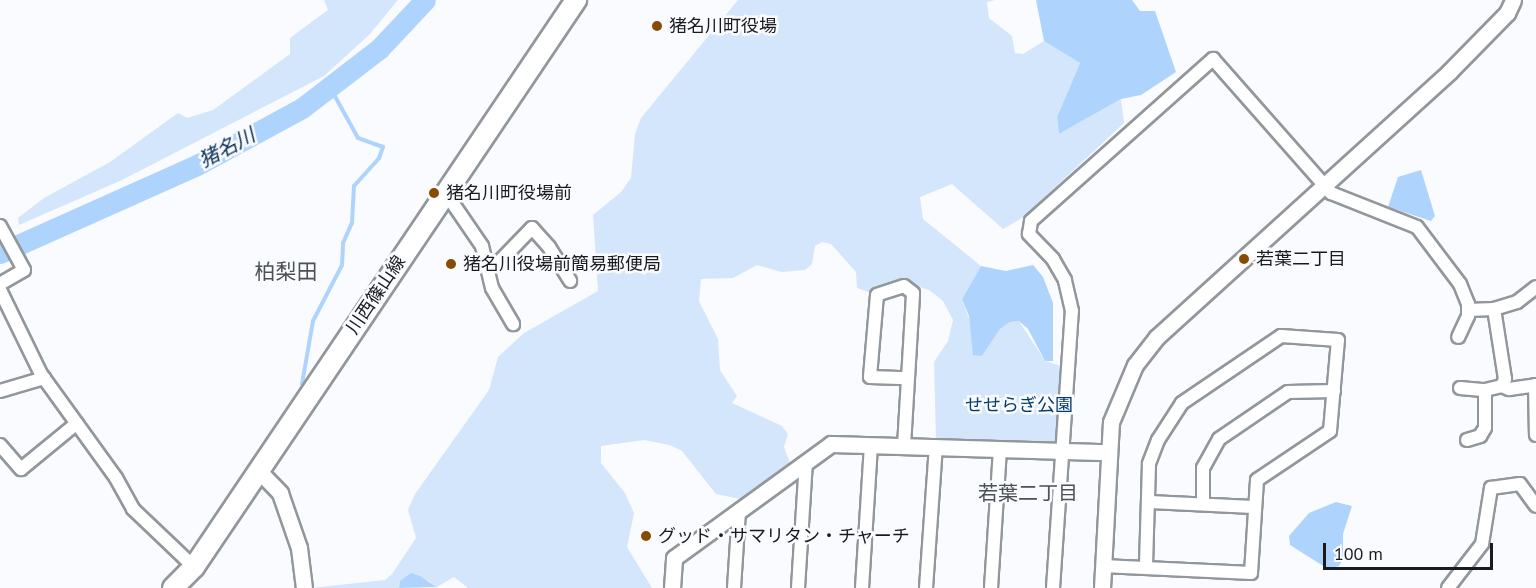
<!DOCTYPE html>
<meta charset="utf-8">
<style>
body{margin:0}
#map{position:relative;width:1536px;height:588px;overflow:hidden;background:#f9fbfe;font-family:"PT Sans","Noto Sans JP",sans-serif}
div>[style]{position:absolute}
.green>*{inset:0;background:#d3e6fc}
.water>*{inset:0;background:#aed4fe}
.stream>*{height:4px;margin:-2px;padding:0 2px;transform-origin:2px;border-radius:2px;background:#aed4fe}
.river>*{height:21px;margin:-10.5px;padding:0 10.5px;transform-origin:10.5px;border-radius:10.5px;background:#aed4fe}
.roads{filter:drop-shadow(2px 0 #92979c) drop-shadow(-2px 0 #92979c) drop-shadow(0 2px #92979c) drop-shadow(0 -2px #92979c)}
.minor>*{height:12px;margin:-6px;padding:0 6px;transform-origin:6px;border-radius:6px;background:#fff}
.tertiary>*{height:15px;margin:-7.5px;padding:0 7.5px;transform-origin:7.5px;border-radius:7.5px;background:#fff}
.primary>*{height:20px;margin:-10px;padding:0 10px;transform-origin:10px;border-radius:10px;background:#fff}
.dots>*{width:16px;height:16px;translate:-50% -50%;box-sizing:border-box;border:3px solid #f9fbfe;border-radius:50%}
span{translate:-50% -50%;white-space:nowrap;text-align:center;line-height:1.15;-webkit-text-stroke:5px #f9fbfe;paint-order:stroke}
.poi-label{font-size:18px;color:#191b1d}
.left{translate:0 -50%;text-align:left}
.street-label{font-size:18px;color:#191b1d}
.park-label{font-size:18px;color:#033b6d}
.water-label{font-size:20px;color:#042c52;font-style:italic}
.neighbourhood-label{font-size:20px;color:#4c5156}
.quarter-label{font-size:21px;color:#4c5156}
.scale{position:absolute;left:1323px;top:543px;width:170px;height:27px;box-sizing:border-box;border:3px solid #191b1d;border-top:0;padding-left:8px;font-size:18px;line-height:21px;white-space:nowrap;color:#191b1d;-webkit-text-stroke:4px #f9fbfe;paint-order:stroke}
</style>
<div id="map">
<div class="green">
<div style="clip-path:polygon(324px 0,398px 0,369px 35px,324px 76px,122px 180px,19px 225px,18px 218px,44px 198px,110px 162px,178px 113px,187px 118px,213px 110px,290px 54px,290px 38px,328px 10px)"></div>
<div style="clip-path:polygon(738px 0,995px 0,987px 2px,989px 18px,1012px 36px,1015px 53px,1023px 54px,1044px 41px,1080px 63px,1057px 117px,1059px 134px,1121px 99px,1124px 123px,1022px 218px,1003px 229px,952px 184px,920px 197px,923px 219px,981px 266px,962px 299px,982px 356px,1000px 329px,1010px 322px,1019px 321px,1045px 361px,1061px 366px,1058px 441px,1050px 446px,936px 440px,934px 362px,948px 341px,953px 320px,943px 301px,929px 290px,900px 281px,891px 281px,871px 293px,857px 288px,856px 272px,831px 244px,822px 242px,815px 246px,812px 264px,805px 270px,782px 272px,757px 265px,733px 278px,701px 279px,699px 301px,718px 339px,720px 370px,737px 396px,732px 403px,782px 426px,788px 434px,784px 447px,792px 469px,745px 500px,716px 494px,682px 451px,670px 445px,644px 440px,601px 446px,601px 463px,625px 493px,634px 513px,627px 547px,652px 588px,468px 588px,454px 577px,437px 587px,428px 580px,400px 581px,399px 588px,311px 588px,385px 580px,392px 574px,416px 538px,408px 510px,415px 494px,489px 390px,498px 357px,524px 333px,598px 291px,593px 215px,621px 192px,631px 178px,635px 134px,641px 118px)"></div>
</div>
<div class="water">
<div style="clip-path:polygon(1036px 0,1132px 0,1140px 11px,1155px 11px,1176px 72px,1141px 95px,1121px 99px,1059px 134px,1057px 117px,1080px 63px,1044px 41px)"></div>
<div style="clip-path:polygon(1421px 170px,1435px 216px,1431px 221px,1388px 207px,1398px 177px)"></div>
<div style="clip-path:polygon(1033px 265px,1043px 277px,1053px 303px,1053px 361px,1045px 361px,1028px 329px,1019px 321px,1010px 322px,1000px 329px,982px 356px,973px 355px,969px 316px,962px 299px,981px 266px,1006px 271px)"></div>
<div style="clip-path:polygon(1336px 502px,1352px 506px,1343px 534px,1343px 560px,1339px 566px,1328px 569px,1290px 545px,1289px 536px,1309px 513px)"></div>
<div style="clip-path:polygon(411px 573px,420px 576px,437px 587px,399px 588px,400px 581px)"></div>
</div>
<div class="stream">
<div style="left:302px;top:384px;width:64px;rotate:-80.1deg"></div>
<div style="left:313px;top:321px;width:63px;rotate:-62.6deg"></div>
<div style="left:342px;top:265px;width:22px;rotate:-87deg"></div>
<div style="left:343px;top:243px;width:22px;rotate:-66deg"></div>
<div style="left:352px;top:223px;width:37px;rotate:-87deg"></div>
<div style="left:354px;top:186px;width:38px;rotate:-48deg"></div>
<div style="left:379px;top:158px;width:12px;rotate:-70deg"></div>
<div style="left:383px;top:147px;width:27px;rotate:-160deg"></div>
<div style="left:358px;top:138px;width:56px;rotate:-118.9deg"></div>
</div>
<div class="river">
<div style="left:0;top:253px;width:216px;rotate:-24.1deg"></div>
<div style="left:197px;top:165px;width:119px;rotate:-28.5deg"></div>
<div style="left:302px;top:108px;width:97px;rotate:-37.5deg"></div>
<div style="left:379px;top:49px;width:67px;rotate:-46.8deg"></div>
</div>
<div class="roads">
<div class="minor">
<div style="left:445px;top:192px;width:65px;rotate:55.6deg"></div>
<div style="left:482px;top:246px;width:43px;rotate:76.6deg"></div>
<div style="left:492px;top:288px;width:42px;rotate:59.7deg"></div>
<div style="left:0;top:226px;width:50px;rotate:61.4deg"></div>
<div style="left:24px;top:270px;width:28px;rotate:150deg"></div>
<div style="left:488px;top:266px;width:13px;rotate:-23deg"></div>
<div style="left:500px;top:261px;width:46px;rotate:-45.9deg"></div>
<div style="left:532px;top:228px;width:25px;rotate:48deg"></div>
<div style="left:549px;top:247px;width:40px;rotate:58deg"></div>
<div style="left:0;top:290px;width:93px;rotate:64deg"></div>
<div style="left:41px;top:374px;width:128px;rotate:54.2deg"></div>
<div style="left:116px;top:478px;width:35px;rotate:61deg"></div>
<div style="left:133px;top:509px;width:84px;rotate:43.6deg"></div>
<div style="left:1468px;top:310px;width:26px;rotate:-2deg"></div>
<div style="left:1535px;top:385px;width:50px;rotate:88.9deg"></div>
<div style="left:1502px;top:386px;width:8px;rotate:23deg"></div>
<div style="left:1509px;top:389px;width:27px;rotate:-8deg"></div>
<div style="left:1460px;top:388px;width:25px;rotate:5deg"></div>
<div style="left:1485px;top:390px;width:17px;rotate:-13deg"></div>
<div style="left:1502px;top:386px;width:8px;rotate:-67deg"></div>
<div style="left:1505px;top:379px;width:71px;rotate:-98.9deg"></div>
<div style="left:1494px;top:309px;width:24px;rotate:-17deg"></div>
<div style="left:1517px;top:302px;width:24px;rotate:-38deg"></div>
<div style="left:0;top:391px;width:46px;rotate:-16.5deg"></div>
<div style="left:1467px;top:440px;width:14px;rotate:-17deg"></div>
<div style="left:1480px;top:436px;width:9px;rotate:-58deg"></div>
<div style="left:1485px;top:428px;width:38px;rotate:-90deg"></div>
<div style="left:0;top:445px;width:32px;rotate:49deg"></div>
<div style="left:21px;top:469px;width:72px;rotate:-39.4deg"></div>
<div style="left:904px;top:446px;width:153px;rotate:-86.6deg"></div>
<div style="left:913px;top:293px;width:11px;rotate:-142deg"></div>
<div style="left:904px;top:286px;width:28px;rotate:162deg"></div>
<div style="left:877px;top:295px;width:82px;rotate:94.9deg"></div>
<div style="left:870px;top:377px;width:37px;rotate:2deg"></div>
<div style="left:1150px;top:502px;width:103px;rotate:2.8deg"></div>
<div style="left:1203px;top:504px;width:36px;rotate:-90deg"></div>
<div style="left:1203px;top:468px;width:33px;rotate:-61deg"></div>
<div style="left:1219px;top:439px;width:83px;rotate:-34.3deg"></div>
<div style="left:1288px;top:392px;width:46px;rotate:-1.2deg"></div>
<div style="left:1103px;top:566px;width:148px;rotate:2.7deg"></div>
<div style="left:1251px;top:573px;width:93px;rotate:-86.3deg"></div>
<div style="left:1257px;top:480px;width:88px;rotate:-33.9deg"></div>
<div style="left:1330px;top:431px;width:91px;rotate:-85deg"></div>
<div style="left:1338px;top:340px;width:57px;rotate:-176deg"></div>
<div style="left:1281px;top:336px;width:120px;rotate:145.9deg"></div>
<div style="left:1182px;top:403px;width:44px;rotate:123deg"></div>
<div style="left:1158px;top:440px;width:26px;rotate:111deg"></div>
<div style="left:1149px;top:464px;width:103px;rotate:91.7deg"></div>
<div style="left:734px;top:588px;width:78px;rotate:-86.3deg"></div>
<div style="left:798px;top:588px;width:126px;rotate:-86.4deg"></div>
<div style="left:862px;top:588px;width:143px;rotate:-86.4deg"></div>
<div style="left:926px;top:588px;width:142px;rotate:-86deg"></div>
<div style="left:991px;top:588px;width:140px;rotate:-86.3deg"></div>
<div style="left:1053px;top:588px;width:278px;rotate:-86.1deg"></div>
<div style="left:1072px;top:311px;width:32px;rotate:-103deg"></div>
<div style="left:1065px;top:280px;width:24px;rotate:-120deg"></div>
<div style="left:1053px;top:259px;width:35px;rotate:-134deg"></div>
<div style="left:1029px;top:234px;width:13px;rotate:-81deg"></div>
<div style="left:1031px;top:221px;width:244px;rotate:-41.7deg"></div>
<div style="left:1213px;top:59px;width:179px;rotate:48.6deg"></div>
<div style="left:1331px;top:193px;width:92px;rotate:21.6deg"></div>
<div style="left:1417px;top:227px;width:71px;rotate:53deg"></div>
<div style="left:1460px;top:284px;width:22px;rotate:68deg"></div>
<div style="left:1468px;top:304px;width:12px;rotate:90deg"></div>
<div style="left:1468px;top:316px;width:23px;rotate:115deg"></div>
<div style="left:1448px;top:588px;width:56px;rotate:-52.3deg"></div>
<div style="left:1482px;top:544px;width:57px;rotate:-80.9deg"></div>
<div style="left:1491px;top:488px;width:29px;rotate:-8deg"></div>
<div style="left:1520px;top:484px;width:27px;rotate:54deg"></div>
</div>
<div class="tertiary">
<div style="left:258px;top:470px;width:32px;rotate:46deg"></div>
<div style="left:280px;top:493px;width:58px;rotate:70.9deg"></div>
<div style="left:299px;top:548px;width:40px;rotate:82.9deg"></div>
<div style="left:672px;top:588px;width:30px;rotate:-86deg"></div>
<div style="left:674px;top:558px;width:194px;rotate:-36deg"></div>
<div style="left:831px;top:444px;width:277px;rotate:1.7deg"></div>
<div style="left:1102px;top:588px;width:166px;rotate:-86.9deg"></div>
<div style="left:1111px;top:422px;width:62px;rotate:-67.2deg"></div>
<div style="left:1135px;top:365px;width:36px;rotate:-52deg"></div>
<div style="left:1157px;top:337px;width:394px;rotate:-42.2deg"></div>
<div style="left:1449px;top:72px;width:83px;rotate:-45.5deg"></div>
<div style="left:1507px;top:13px;width:14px;rotate:-65deg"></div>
</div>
<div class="primary">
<div style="left:173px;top:588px;width:30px;rotate:-45deg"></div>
<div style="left:194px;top:567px;width:684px;rotate:-56.03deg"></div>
</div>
</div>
<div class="dots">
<div style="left:657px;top:26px;background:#874c04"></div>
<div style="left:434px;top:193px;background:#874c04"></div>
<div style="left:1244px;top:259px;background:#874c04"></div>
<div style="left:451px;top:264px;background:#874c04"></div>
<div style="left:646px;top:536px;background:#874c04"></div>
</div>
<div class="poi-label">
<span class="left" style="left:669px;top:26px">猪名川町役場</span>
<span class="left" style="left:446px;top:193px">猪名川町役場前</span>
<span class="left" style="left:1256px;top:259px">若葉二丁目</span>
<span class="left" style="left:463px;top:264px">猪名川役場前簡易郵便局</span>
<span class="left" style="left:658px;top:536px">グッド・サマリタン・チャーチ</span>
</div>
<div class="street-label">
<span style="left:376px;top:295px;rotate:-56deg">川西篠山線</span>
</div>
<div class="park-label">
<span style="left:1019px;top:405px">せせらぎ公園</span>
</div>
<div class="water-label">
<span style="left:227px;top:148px;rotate:-28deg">猪名川</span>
</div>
<div class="neighbourhood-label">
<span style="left:1028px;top:493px">若葉二丁目</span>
</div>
<div class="quarter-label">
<span style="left:286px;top:272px">柏梨田</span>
</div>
<div class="scale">100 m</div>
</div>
